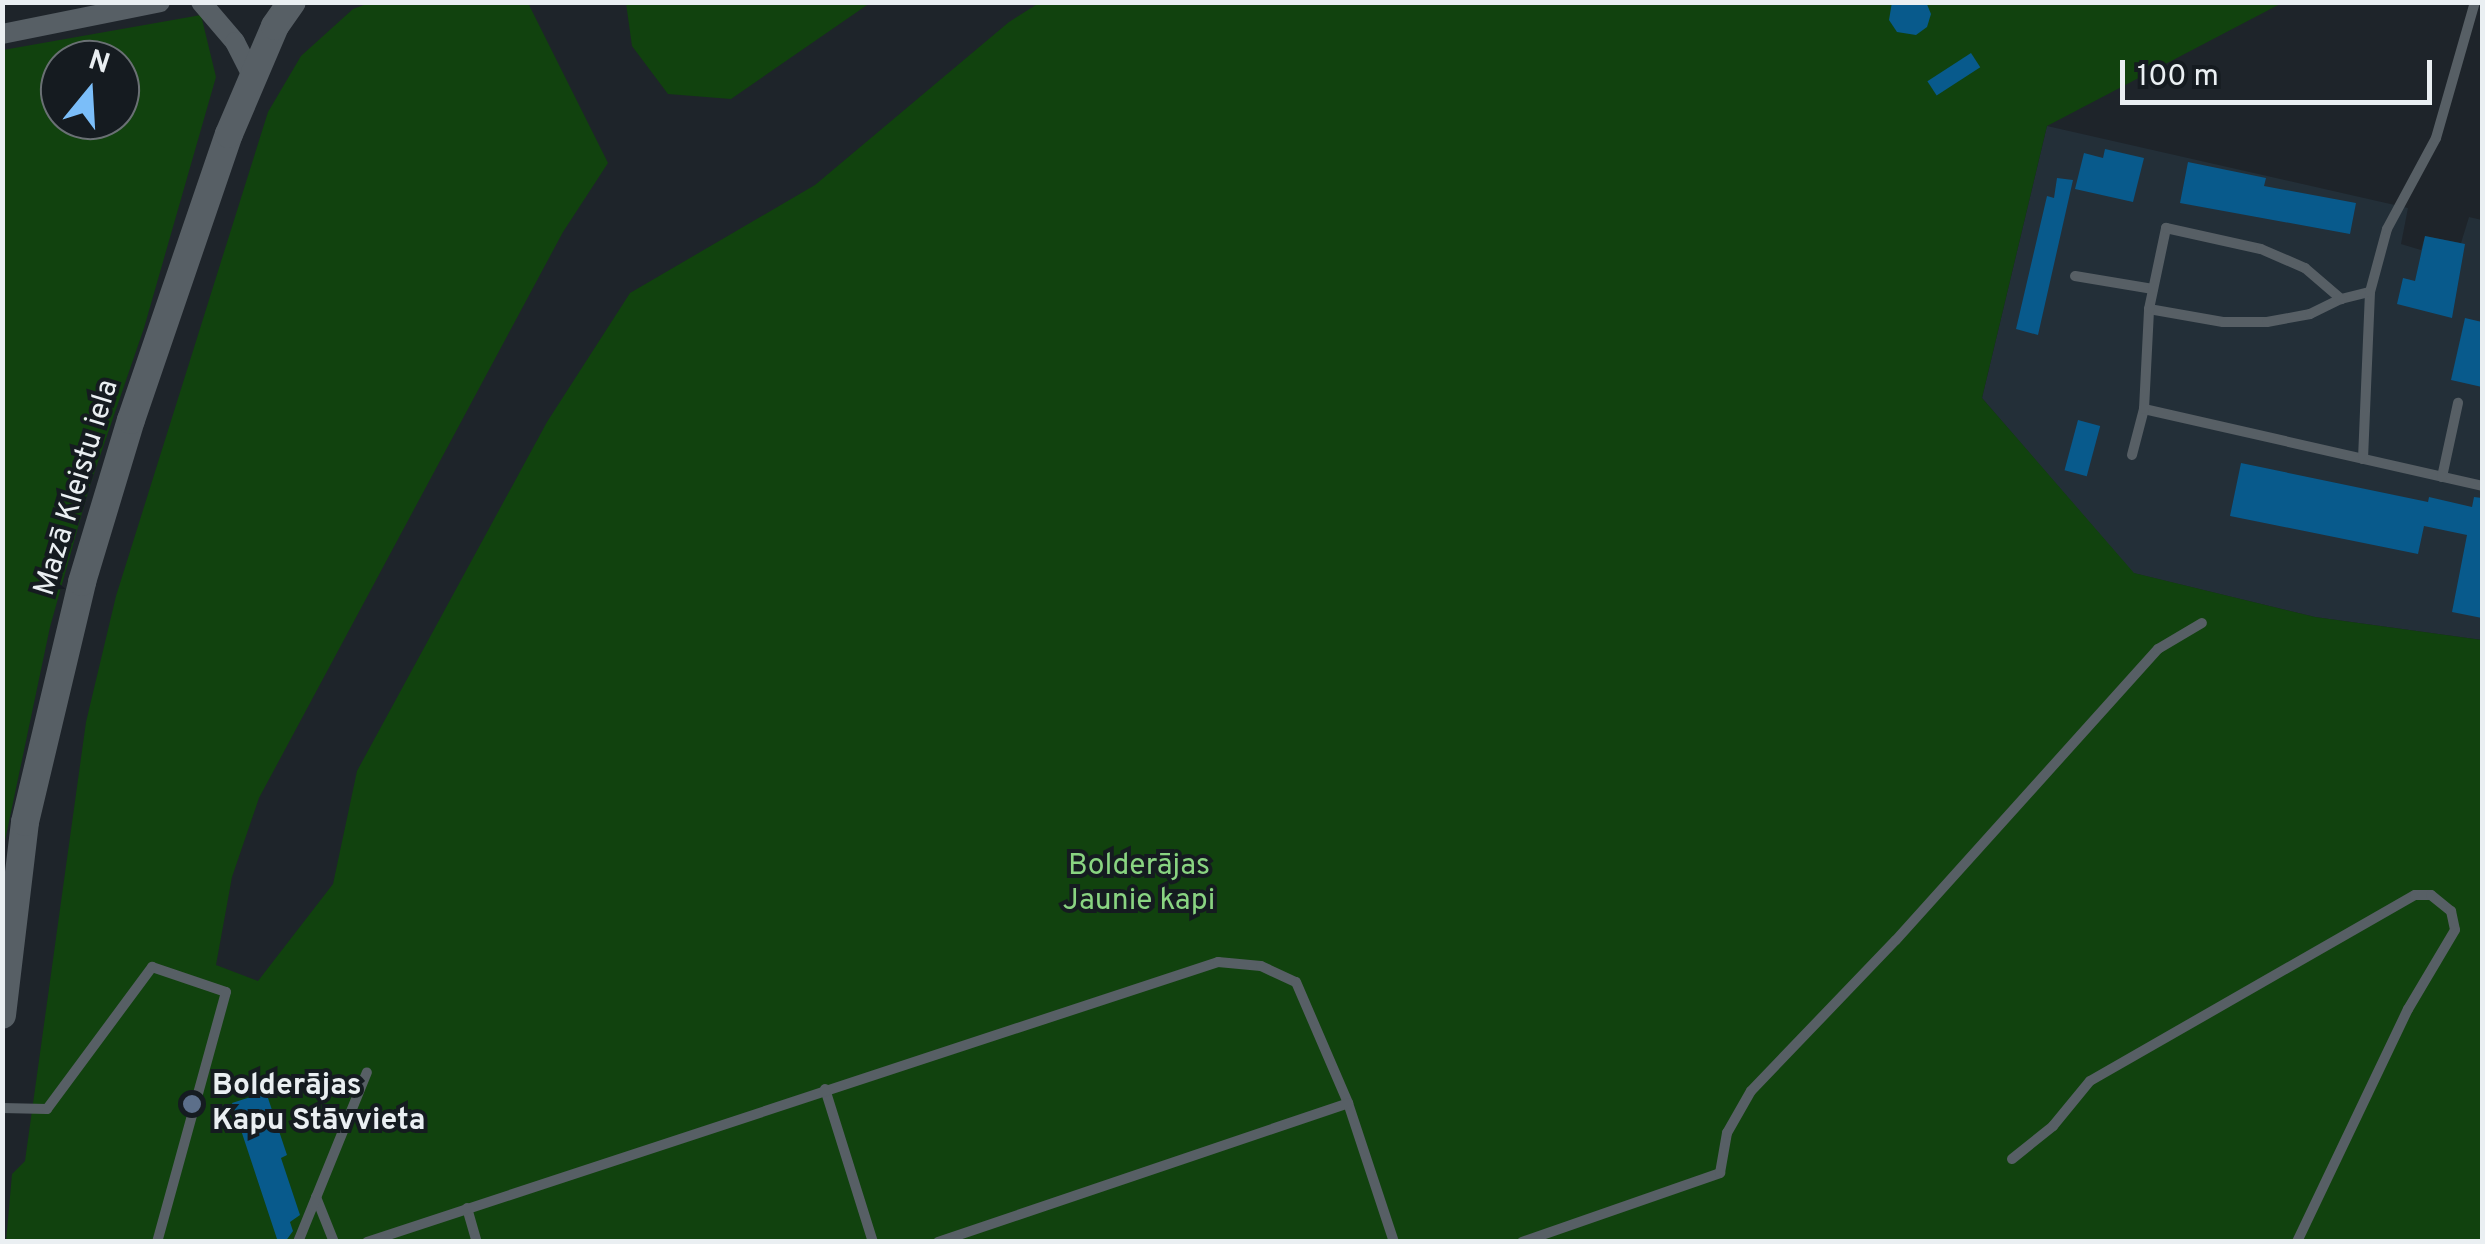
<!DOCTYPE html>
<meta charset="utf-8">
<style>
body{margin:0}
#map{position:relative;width:2485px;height:1244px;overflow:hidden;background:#1e242a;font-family:Overpass,sans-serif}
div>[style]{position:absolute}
.built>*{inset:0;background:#232f38}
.green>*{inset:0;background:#11420e}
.building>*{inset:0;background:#085a8c;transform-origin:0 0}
.service>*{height:10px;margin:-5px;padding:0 5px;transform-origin:5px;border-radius:5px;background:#575f65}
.minor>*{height:20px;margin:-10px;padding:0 10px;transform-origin:10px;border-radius:10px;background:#575f65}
.secondary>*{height:28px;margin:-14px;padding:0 14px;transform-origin:14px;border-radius:14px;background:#575f65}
.dots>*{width:28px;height:28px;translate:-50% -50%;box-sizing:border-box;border:5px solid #151b20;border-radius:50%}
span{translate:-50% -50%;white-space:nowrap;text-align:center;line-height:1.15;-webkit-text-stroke:8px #151b20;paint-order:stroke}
.street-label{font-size:30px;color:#eaeff2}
.park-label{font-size:30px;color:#89d481}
.poi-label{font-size:30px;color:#eaeff2;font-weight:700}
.left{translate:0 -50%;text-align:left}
.frame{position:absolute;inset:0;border:5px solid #eaeff2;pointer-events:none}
.north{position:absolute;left:40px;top:40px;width:100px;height:100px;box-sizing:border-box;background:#151b20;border:2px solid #6a7074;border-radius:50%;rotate:18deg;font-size:28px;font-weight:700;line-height:40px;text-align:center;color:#eaeff2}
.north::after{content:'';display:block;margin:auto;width:35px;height:45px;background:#7bbef9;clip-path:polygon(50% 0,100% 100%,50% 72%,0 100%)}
.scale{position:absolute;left:2120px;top:60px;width:312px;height:45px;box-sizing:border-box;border:5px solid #eaeff2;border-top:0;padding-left:12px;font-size:30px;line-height:35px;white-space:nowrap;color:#eaeff2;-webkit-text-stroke:8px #151b20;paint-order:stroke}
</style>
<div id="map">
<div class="built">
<div style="clip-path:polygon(2047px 126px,2408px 208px,2401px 244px,2421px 250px,2425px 236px,2461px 243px,2469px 217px,2482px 220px,2482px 640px,2315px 617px,2133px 573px,1982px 398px)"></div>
</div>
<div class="green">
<div style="clip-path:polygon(372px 2px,528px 3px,608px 163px,563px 232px,259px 798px,232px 877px,216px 965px,258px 981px,333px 884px,357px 771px,547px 422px,630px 293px,815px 185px,1009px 22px,1039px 3px,2282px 3px,2047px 126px,1982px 398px,2134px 573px,2315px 617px,2482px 640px,2482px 1241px,6px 1242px,12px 1174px,25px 1161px,86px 722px,116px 596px,268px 112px,301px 56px,353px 9px)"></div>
<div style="clip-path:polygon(626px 3px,626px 2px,870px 3px,731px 99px,668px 94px,632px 46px)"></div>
<div style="clip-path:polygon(evenodd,201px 15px,216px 77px,144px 328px,89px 488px,50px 627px,3px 850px,3px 50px,201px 15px,60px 60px,120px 60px,120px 120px,60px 120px,60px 60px)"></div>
</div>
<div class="building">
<div style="clip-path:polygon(1892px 2px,1926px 2px,1931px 14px,1927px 27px,1916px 35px,1897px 32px,1889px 20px)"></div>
<div style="left:1971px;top:53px;width:17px;height:52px;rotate:57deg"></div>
<div style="clip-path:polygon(2105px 149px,2144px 158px,2133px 202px,2075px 189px,2084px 153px,2103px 158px)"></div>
<div style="clip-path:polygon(2188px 162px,2266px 178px,2264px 186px,2356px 203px,2350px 234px,2180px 203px)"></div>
<div style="clip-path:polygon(2057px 178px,2073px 180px,2038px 335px,2016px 329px,2047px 196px,2054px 198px)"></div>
<div style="clip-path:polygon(2425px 236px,2465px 244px,2452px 318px,2397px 304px,2403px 278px,2415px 281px)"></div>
<div style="clip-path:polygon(2465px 318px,2482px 322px,2482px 387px,2451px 380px)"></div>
<div style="left:2078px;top:420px;width:23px;height:52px;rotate:15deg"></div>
<div style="clip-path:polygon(2241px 463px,2428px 502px,2429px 497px,2472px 507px,2474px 497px,2482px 498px,2482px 618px,2452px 612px,2467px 535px,2424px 526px,2418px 554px,2230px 516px)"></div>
<div style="clip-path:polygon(266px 1092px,287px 1155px,281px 1158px,300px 1215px,290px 1222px,293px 1231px,285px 1242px,278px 1242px,232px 1103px)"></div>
</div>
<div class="service">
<div style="left:2075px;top:276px;width:79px;rotate:9.5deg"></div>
<div style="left:2149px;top:309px;width:75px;rotate:10deg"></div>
<div style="left:2223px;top:322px;width:44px"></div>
<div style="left:2267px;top:322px;width:44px;rotate:-10.5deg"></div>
<div style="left:2310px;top:314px;width:34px;rotate:-26deg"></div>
<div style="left:2341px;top:299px;width:30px;rotate:-14deg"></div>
<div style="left:2144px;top:409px;width:347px;rotate:12.8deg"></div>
<div style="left:2132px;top:455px;width:48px;rotate:-75.4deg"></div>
<div style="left:2144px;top:409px;width:100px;rotate:-87.1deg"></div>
<div style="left:2149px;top:309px;width:83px;rotate:-78.1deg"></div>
<div style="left:2166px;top:228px;width:97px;rotate:12.5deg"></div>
<div style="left:2261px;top:249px;width:48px;rotate:23.4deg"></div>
<div style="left:2305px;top:268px;width:48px;rotate:40.7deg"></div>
<div style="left:2363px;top:459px;width:167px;rotate:-87.6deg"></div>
<div style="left:2370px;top:292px;width:65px;rotate:-74.9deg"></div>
<div style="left:2387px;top:229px;width:103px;rotate:-61.7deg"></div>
<div style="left:2436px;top:138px;width:141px;rotate:-74deg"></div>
<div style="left:2442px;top:477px;width:76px;rotate:-77.8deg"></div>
<div style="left:825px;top:1089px;width:160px;rotate:72.6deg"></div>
<div style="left:2px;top:1108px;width:45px;rotate:1.3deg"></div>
<div style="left:47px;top:1109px;width:177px;rotate:-53.5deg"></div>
<div style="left:152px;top:967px;width:78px;rotate:18.7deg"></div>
<div style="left:226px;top:992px;width:259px;rotate:105.4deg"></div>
<div style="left:2012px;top:1159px;width:53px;rotate:-38.8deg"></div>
<div style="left:2053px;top:1126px;width:58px;rotate:-50.6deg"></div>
<div style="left:2090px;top:1081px;width:374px;rotate:-29.8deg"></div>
<div style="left:2415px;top:895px;width:16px"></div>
<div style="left:2431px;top:895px;width:26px;rotate:39deg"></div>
<div style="left:2451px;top:911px;width:19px;rotate:78deg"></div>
<div style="left:2455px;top:930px;width:92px;rotate:120.7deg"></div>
<div style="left:2408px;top:1009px;width:258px;rotate:115.5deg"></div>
<div style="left:316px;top:1197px;width:48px;rotate:68.2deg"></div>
<div style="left:467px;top:1208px;width:35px;rotate:74deg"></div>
<div style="left:298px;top:1242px;width:183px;rotate:-67.9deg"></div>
<div style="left:367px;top:1242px;width:896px;rotate:-18.21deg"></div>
<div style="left:1218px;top:962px;width:43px;rotate:5.3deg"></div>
<div style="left:1261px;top:966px;width:38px;rotate:25deg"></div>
<div style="left:1296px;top:982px;width:132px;rotate:66.7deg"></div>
<div style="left:1348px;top:1103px;width:146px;rotate:71.7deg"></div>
<div style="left:938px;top:1242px;width:433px;rotate:-18.7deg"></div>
<div style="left:1522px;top:1242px;width:210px;rotate:-19.2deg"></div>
<div style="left:1720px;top:1173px;width:41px;rotate:-80.1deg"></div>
<div style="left:1727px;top:1133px;width:48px;rotate:-60.3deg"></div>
<div style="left:1751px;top:1091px;width:209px;rotate:-46.2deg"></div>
<div style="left:1896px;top:940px;width:392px;rotate:-48deg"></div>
<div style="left:2158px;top:649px;width:51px;rotate:-30.6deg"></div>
</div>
<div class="minor">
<div style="left:201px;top:2px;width:52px;rotate:49.6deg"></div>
<div style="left:235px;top:42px;width:38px;rotate:63deg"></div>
<div style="left:2px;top:34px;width:161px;rotate:-11.4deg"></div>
</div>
<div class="secondary">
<div style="left:2px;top:1015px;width:194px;rotate:-83.2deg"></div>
<div style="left:25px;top:822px;width:247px;rotate:-76.6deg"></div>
<div style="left:82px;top:582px;width:169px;rotate:-73.2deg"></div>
<div style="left:131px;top:420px;width:302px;rotate:-71.1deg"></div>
<div style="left:229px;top:134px;width:117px;rotate:-66.9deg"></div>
<div style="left:275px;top:26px;width:29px;rotate:-55deg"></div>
</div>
<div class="dots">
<div style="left:192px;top:1104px;background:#5c6f8a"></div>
</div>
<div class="street-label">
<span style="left:78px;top:488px;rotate:-73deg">Mazā Kleistu iela</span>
</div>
<div class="park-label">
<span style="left:1139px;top:884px">Bolderājas<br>Jaunie kapi</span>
</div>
<div class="poi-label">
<span class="left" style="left:212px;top:1104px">Bolderājas<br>Kapu Stāvvieta</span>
</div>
<div class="frame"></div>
<div class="north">N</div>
<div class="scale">100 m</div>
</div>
